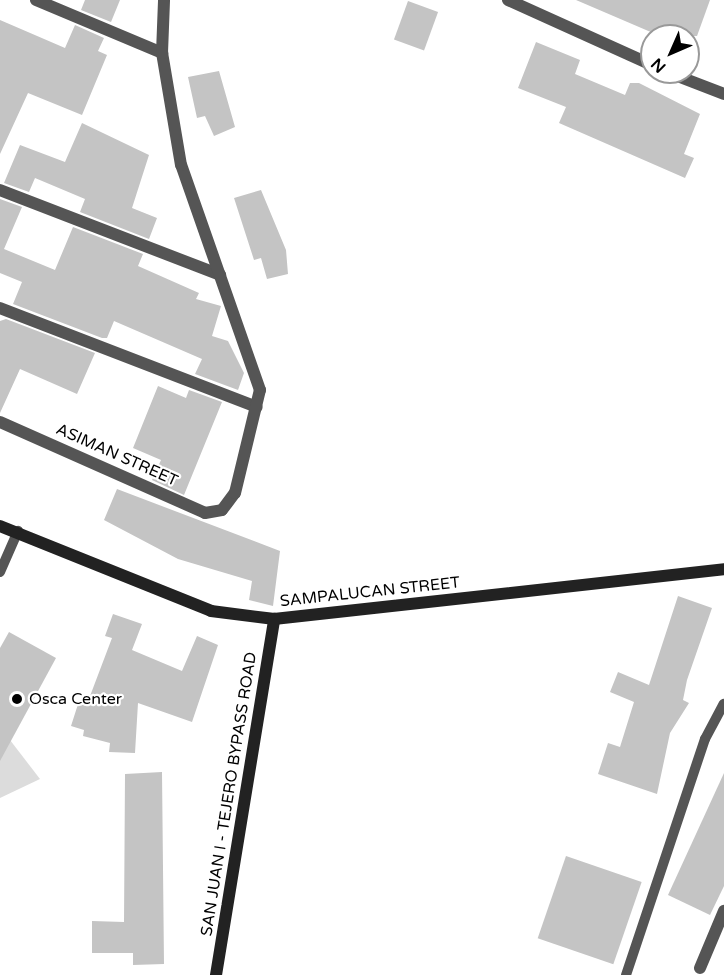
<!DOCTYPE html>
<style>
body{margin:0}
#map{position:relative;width:724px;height:975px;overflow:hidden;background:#fff;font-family:"Varela Round",sans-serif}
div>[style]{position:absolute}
.green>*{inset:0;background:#dcdcdc}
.building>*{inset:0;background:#c4c4c4;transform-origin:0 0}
.lane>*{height:10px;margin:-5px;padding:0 5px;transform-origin:5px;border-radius:5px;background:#555}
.street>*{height:12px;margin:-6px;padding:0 6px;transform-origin:6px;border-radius:6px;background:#555}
.secondary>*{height:12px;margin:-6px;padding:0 6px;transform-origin:6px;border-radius:6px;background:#222}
.dots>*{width:16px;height:16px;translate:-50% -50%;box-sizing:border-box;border:3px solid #fff;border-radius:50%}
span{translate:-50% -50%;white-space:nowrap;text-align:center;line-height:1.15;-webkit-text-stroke:4.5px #fff;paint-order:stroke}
.street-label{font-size:16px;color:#000}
.poi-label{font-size:16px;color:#000}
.left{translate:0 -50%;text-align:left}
.north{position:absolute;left:640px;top:24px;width:60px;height:60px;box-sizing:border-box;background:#fff;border:2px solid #999;border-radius:50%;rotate:225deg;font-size:16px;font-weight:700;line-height:24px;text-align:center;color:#000}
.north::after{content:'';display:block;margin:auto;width:21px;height:27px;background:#000;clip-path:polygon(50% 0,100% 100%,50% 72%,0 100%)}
</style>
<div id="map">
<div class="green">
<div style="clip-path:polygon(0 727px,40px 779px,0 798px)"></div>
</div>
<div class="building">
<div style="clip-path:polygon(85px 0,120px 0,111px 22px,81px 10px)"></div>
<div style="clip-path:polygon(576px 0,710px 0,697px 36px,660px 36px)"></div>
<div style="left:408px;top:1px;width:32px;height:41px;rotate:20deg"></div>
<div style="clip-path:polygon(0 20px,65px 48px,75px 25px,104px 38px,98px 51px,107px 55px,82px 115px,28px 93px,0 154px)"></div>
<div style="clip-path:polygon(536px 42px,580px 60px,575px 74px,625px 95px,630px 83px,639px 83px,700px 114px,684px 154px,694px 158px,685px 178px,559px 123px,566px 107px,518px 88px)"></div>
<div style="clip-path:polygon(219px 71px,235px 127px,214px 136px,205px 116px,197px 118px,188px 77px)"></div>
<div style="clip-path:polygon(82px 123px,149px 155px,132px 208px,157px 218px,149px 239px,80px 212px,85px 199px,35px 178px,29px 192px,4px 183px,20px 145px,65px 162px)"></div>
<div style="clip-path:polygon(261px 190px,286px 250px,288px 274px,267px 279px,261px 258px,254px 260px,234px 198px)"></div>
<div style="clip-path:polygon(0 199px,22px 207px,4px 249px,55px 270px,73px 227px,143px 254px,138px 266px,199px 293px,196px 299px,221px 306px,212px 336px,228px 341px,244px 373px,238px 390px,195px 374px,202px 359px,114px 321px,107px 338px,102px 338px,13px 304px,22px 282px,0 273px)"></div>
<div style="clip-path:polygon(6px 319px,95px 353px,77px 394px,20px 369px,0 413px,0 321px)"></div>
<div style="clip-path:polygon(158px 386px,186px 398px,189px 390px,222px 402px,184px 495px,152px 480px,161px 460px,133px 448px)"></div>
<div style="clip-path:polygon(117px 489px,280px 551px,273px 606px,249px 600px,252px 581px,178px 559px,104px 520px)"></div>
<div style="clip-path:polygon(678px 596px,712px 608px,687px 680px,683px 700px,689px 703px,670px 733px,657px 794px,598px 774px,608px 743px,620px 747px,634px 702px,610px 692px,618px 672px,649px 685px)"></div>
<div style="clip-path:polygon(113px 614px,142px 624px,132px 650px,182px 671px,197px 636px,218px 645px,192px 722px,138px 703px,135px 753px,109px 752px,110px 743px,83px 736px,84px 730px,71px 726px,79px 701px,87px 704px,112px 638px,105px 636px)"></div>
<div style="clip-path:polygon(9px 632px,56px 658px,0 761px,0 648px)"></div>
<div style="clip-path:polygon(162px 772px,164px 964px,133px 965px,133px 953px,92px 953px,92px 921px,124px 922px,125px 774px)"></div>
<div style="clip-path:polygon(724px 773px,724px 886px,710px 915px,668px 895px)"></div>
<div style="left:566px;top:856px;width:80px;height:87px;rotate:19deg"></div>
</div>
<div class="lane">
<div style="left:0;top:572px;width:45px;rotate:-66.3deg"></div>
<div style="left:626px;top:975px;width:249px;rotate:-71.5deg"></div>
<div style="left:705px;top:739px;width:40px;rotate:-62deg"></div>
</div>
<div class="street">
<div style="left:36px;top:0;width:137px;rotate:22.8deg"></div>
<div style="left:508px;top:0;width:158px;rotate:24.3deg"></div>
<div style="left:667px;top:72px;width:61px;rotate:21.1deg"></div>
<div style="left:0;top:190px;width:236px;rotate:21.1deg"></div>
<div style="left:0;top:308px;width:275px;rotate:21.1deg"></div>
<div style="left:0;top:422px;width:224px;rotate:23.9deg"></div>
<div style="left:205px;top:513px;width:17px;rotate:-10deg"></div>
<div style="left:222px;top:510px;width:21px;rotate:-53deg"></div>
<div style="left:235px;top:493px;width:106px;rotate:-76.4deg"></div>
<div style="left:260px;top:390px;width:238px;rotate:-109.3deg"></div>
<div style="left:181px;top:165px;width:114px;rotate:-99.6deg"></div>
<div style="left:162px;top:53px;width:53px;rotate:-87.8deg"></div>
<div style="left:700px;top:968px;width:62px;rotate:-67.2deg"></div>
</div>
<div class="secondary">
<div style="left:0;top:526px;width:227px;rotate:21.9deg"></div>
<div style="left:211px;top:611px;width:64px;rotate:7.2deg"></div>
<div style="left:274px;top:619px;width:453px;rotate:-6.3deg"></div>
<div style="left:216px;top:975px;width:361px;rotate:-80.7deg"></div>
</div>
<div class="dots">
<div style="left:17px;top:699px;background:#000"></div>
</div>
<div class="street-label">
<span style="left:117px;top:455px;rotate:24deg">ASIMAN STREET</span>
<span style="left:370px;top:592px;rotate:-6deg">SAMPALUCAN STREET</span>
<span style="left:229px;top:794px;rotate:-81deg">SAN JUAN I - TEJERO BYPASS ROAD</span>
</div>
<div class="poi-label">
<span class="left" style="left:29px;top:699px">Osca Center</span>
</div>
<div class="north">N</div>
</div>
